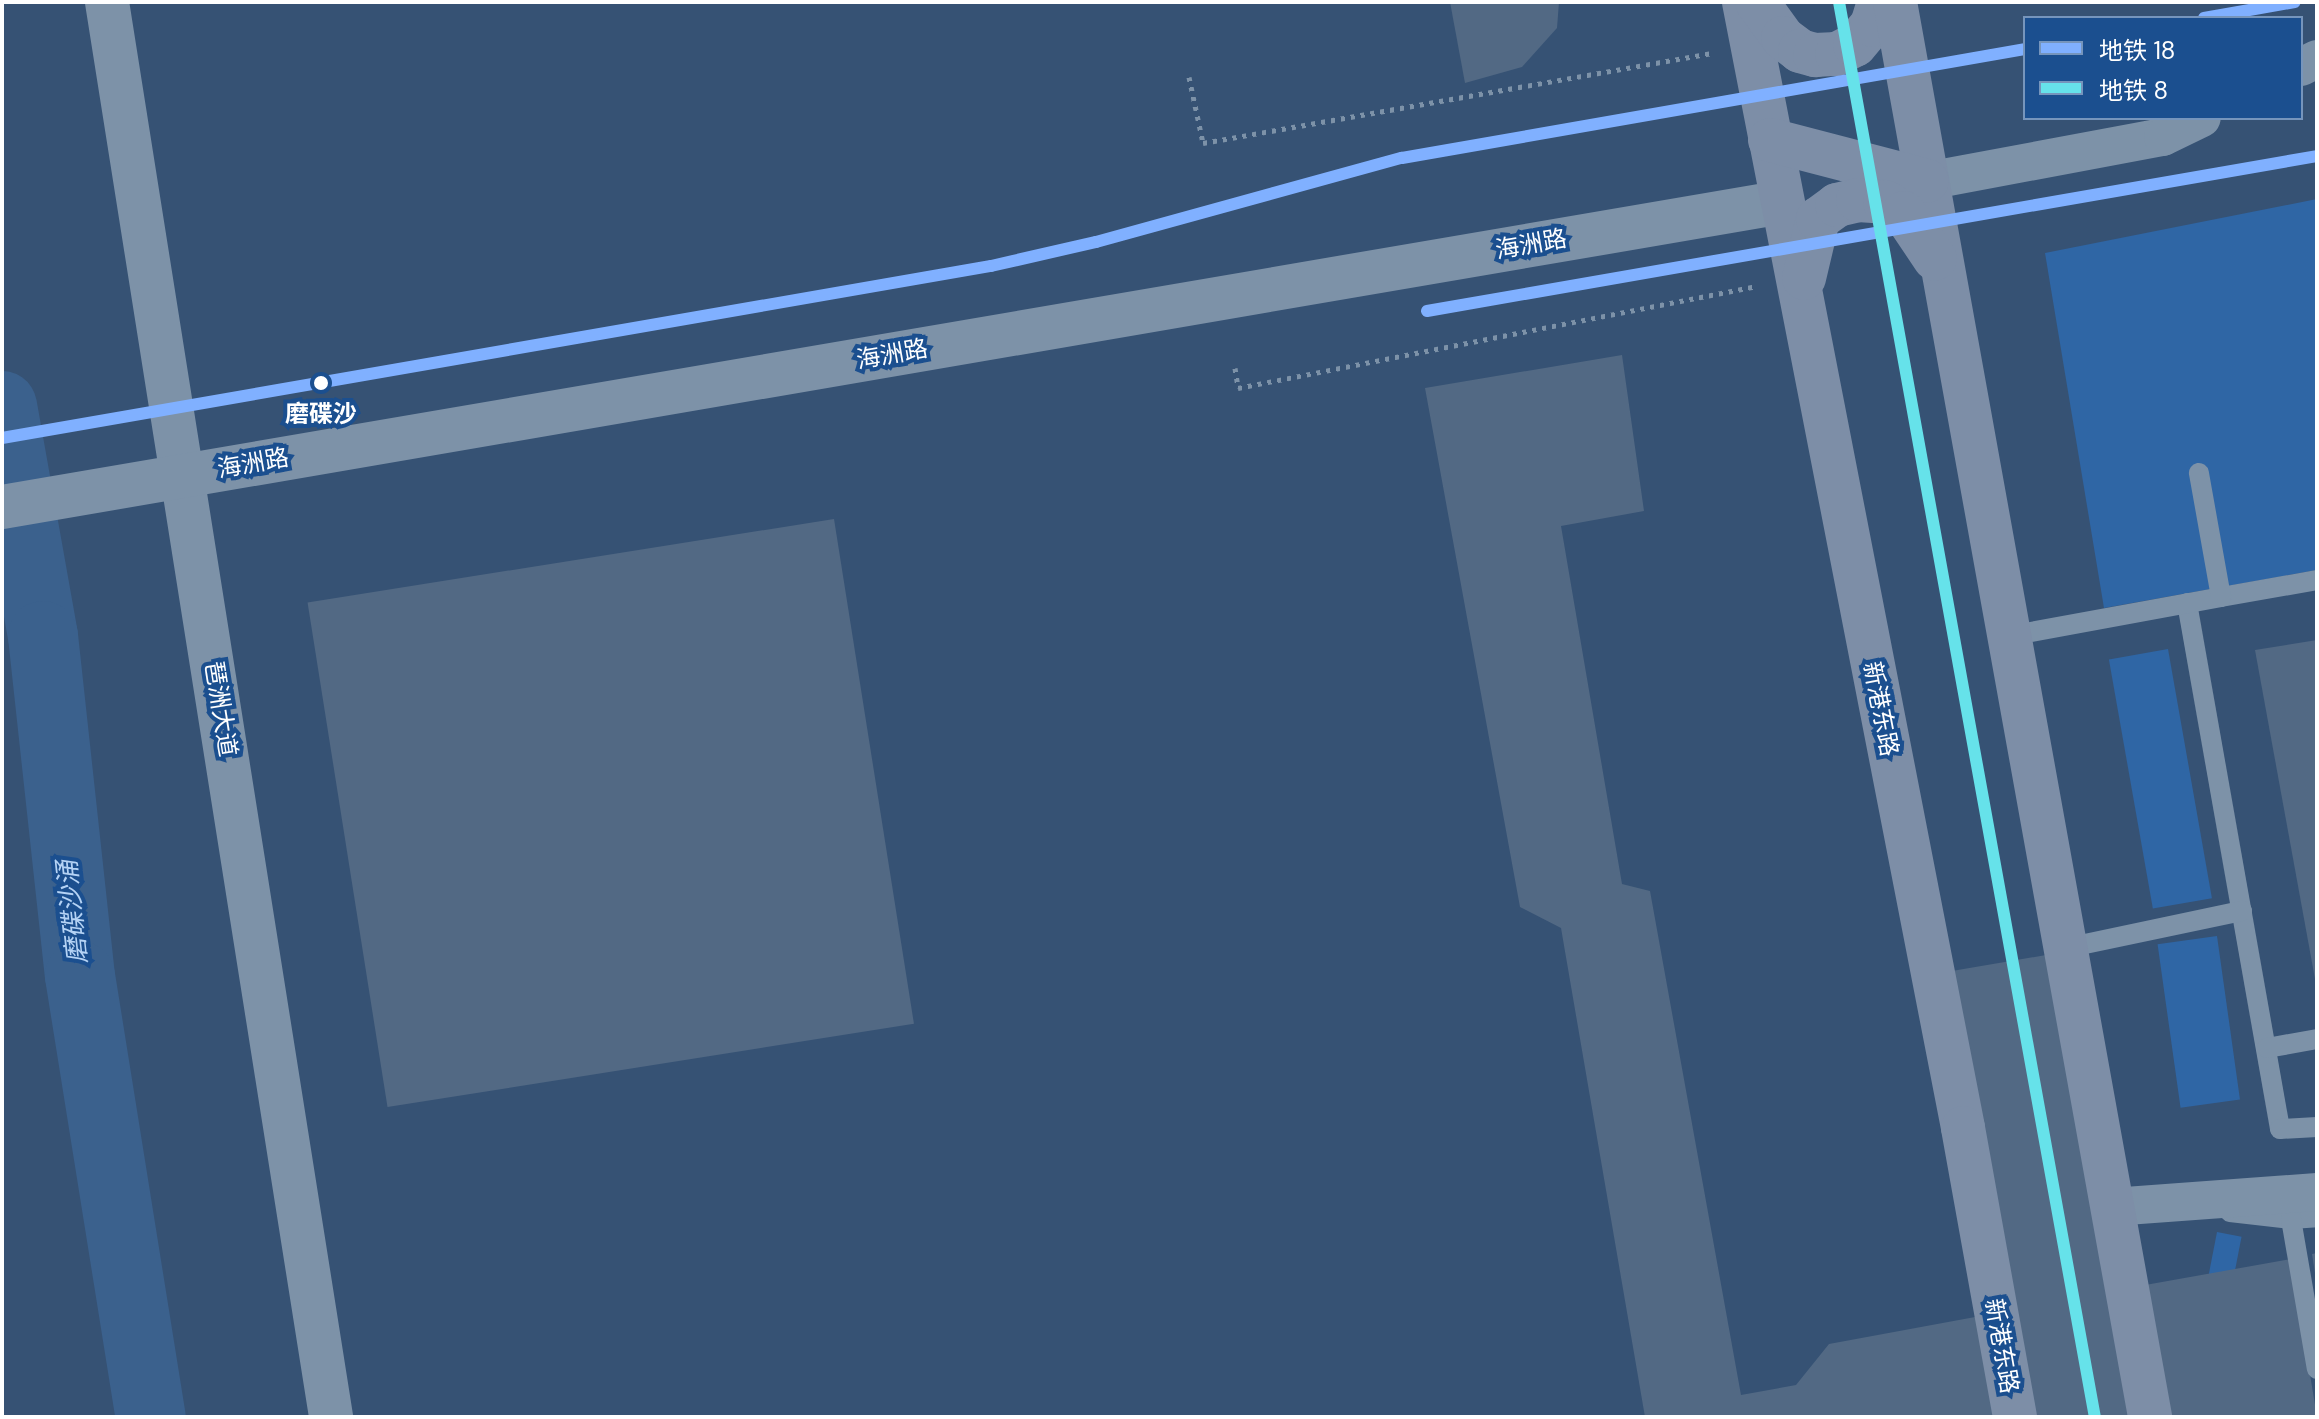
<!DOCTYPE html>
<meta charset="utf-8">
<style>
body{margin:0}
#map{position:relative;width:2319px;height:1419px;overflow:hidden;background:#365274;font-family:"DM Sans","Noto Sans SC",sans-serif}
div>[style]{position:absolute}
.green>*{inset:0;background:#2f66a5;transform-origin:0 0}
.river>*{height:70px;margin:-35px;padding:0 35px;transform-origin:35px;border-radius:35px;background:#3b618d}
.building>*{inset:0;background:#526984;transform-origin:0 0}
.path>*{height:5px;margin-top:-2.5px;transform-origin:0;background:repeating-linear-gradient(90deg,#7d92a8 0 4px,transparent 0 10px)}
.service>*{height:20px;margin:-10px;padding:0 10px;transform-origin:10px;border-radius:10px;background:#7d92a8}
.minor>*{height:38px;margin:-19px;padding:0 19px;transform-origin:19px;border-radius:19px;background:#7d92a8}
.tertiary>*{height:44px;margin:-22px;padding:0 22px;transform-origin:22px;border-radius:22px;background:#7d92a8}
.primary>*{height:44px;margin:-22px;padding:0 22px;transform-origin:22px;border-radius:22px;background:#7d8ea7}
.metro-1>*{height:12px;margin:-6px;padding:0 6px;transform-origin:6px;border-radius:6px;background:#80b0ff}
.metro-2>*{height:12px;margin:-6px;padding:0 6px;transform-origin:6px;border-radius:6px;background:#66e2ea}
.dots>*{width:22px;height:22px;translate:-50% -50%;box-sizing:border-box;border:4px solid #1b4f8f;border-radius:50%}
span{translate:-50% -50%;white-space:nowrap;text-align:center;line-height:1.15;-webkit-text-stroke:8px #1b4f8f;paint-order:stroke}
.street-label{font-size:24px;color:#fff}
.stop-label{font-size:24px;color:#fff;font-weight:700}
.water-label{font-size:26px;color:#b5d3f5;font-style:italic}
.frame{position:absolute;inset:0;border:4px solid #fff;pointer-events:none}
.legend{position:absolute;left:2023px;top:16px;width:280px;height:104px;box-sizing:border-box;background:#1b4f8f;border:2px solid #7695bc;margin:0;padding:10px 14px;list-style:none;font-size:24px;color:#fff}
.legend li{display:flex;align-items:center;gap:16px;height:40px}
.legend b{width:40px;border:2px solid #7695bc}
</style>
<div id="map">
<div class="green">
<div style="clip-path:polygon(2317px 199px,2317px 570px,2104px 608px,2045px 253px)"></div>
<div style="left:2168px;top:649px;width:253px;height:60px;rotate:80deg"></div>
<div style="left:2217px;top:936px;width:165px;height:60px;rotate:82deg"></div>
<div style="left:2217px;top:1232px;width:25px;height:188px;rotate:11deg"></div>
</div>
<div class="river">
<div style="left:2px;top:406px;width:234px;rotate:79.9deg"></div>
<div style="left:43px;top:636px;width:342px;rotate:83.8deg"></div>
<div style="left:80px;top:976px;width:447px;rotate:80.9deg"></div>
</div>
<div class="building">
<div style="clip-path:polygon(1450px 2px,1559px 2px,1557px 28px,1522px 67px,1465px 83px)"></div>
<div style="clip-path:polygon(1622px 355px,1644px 511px,1561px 526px,1622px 884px,1650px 891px,1741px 1395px,1796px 1385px,1829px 1344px,2013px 1310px,1952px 971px,2046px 955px,2106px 1292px,2291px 1259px,2317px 1417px,1645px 1417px,1561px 928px,1520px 907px,1425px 388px)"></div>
<div style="left:834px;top:519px;width:511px;height:533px;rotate:81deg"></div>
<div style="clip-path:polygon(2317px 640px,2317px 979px,2315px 979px,2255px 650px)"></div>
<div style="clip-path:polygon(2317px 1253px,2317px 1273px,2315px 1273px,2312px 1254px)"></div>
</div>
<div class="path">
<div style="left:1189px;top:77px;width:67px;rotate:78deg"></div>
<div style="left:1203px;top:143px;width:517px;rotate:-10.03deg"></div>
<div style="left:1235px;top:368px;width:20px;rotate:81deg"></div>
<div style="left:1238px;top:388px;width:529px;rotate:-11.12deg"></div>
</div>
<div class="service">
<div style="left:2221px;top:597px;width:97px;rotate:-10deg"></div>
<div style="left:2187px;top:603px;width:534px;rotate:79.97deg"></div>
<div style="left:2280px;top:1129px;width:37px;rotate:-3deg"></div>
<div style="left:2009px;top:636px;width:216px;rotate:-10.4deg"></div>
<div style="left:2221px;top:597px;width:126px;rotate:-100.1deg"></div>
<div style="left:2066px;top:948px;width:180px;rotate:-11.9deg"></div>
<div style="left:2267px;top:1048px;width:51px;rotate:-10.2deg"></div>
<div style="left:2230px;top:1212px;width:61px;rotate:6.5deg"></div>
<div style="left:2291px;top:1219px;width:26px;rotate:-4deg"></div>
<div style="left:2291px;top:1219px;width:152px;rotate:80.2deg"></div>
</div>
<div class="minor">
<div style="left:2301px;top:67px;width:18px;rotate:-27deg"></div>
<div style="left:1927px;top:181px;width:240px;rotate:-10.6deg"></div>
<div style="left:2163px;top:137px;width:43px;rotate:-26deg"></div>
<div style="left:2112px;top:1207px;width:206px;rotate:-4.2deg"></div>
</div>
<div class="tertiary">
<div style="left:107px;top:2px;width:1433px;rotate:81deg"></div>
<div style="left:2px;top:507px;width:1806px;rotate:-9.72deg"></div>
</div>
<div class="primary">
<div style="left:1744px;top:2px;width:1147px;rotate:78.99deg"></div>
<div style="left:1963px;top:1128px;width:294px;rotate:79.8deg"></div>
<div style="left:1757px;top:2px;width:44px;rotate:54.2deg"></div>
<div style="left:1783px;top:38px;width:21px;rotate:37deg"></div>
<div style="left:1800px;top:51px;width:16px;rotate:15deg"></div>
<div style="left:1815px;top:55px;width:22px;rotate:-3deg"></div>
<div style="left:1837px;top:54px;width:20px;rotate:-27deg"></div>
<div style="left:1855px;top:45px;width:26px;rotate:-50deg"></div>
<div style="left:1872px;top:25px;width:24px;rotate:-73deg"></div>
<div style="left:1895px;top:2px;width:1438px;rotate:79.78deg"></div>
<div style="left:1770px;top:140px;width:162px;rotate:14.6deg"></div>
<div style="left:1804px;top:278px;width:61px;rotate:-76.7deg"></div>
<div style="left:1818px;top:219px;width:24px;rotate:-36deg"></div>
<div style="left:1837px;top:205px;width:22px;rotate:-13deg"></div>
<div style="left:1858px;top:200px;width:27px;rotate:4deg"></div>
<div style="left:1885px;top:202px;width:22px;rotate:30deg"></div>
<div style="left:1904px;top:213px;width:55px;rotate:56deg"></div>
</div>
<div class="metro-1">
<div style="left:2204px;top:18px;width:92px;rotate:-10deg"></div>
<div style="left:1427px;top:311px;width:903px;rotate:-9.88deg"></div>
<div style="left:2px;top:438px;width:1004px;rotate:-9.87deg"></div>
<div style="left:991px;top:266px;width:108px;rotate:-12.9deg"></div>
<div style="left:1096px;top:242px;width:317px;rotate:-15.4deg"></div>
<div style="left:1402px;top:158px;width:632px;rotate:-9.92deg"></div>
</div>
<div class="metro-2">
<div style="left:1839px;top:2px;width:1438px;rotate:79.75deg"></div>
</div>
<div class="dots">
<div style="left:321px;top:383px;background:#fff"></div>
</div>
<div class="street-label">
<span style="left:1531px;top:244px;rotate:-10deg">海洲路</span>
<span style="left:892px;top:354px;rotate:-10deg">海洲路</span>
<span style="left:253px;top:463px;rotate:-10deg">海洲路</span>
<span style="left:221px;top:709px;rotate:81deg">琶洲大道</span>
<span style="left:1881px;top:709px;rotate:79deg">新港东路</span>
<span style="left:2002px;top:1346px;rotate:80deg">新港东路</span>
</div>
<div class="stop-label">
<span style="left:321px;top:414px">磨碟沙</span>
</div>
<div class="water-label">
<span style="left:73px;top:912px;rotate:-96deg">磨碟沙涌</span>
</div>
<div class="frame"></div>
<ul class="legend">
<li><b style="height:10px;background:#80b0ff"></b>地铁 18</li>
<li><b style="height:10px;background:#66e2ea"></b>地铁 8</li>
</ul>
</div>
